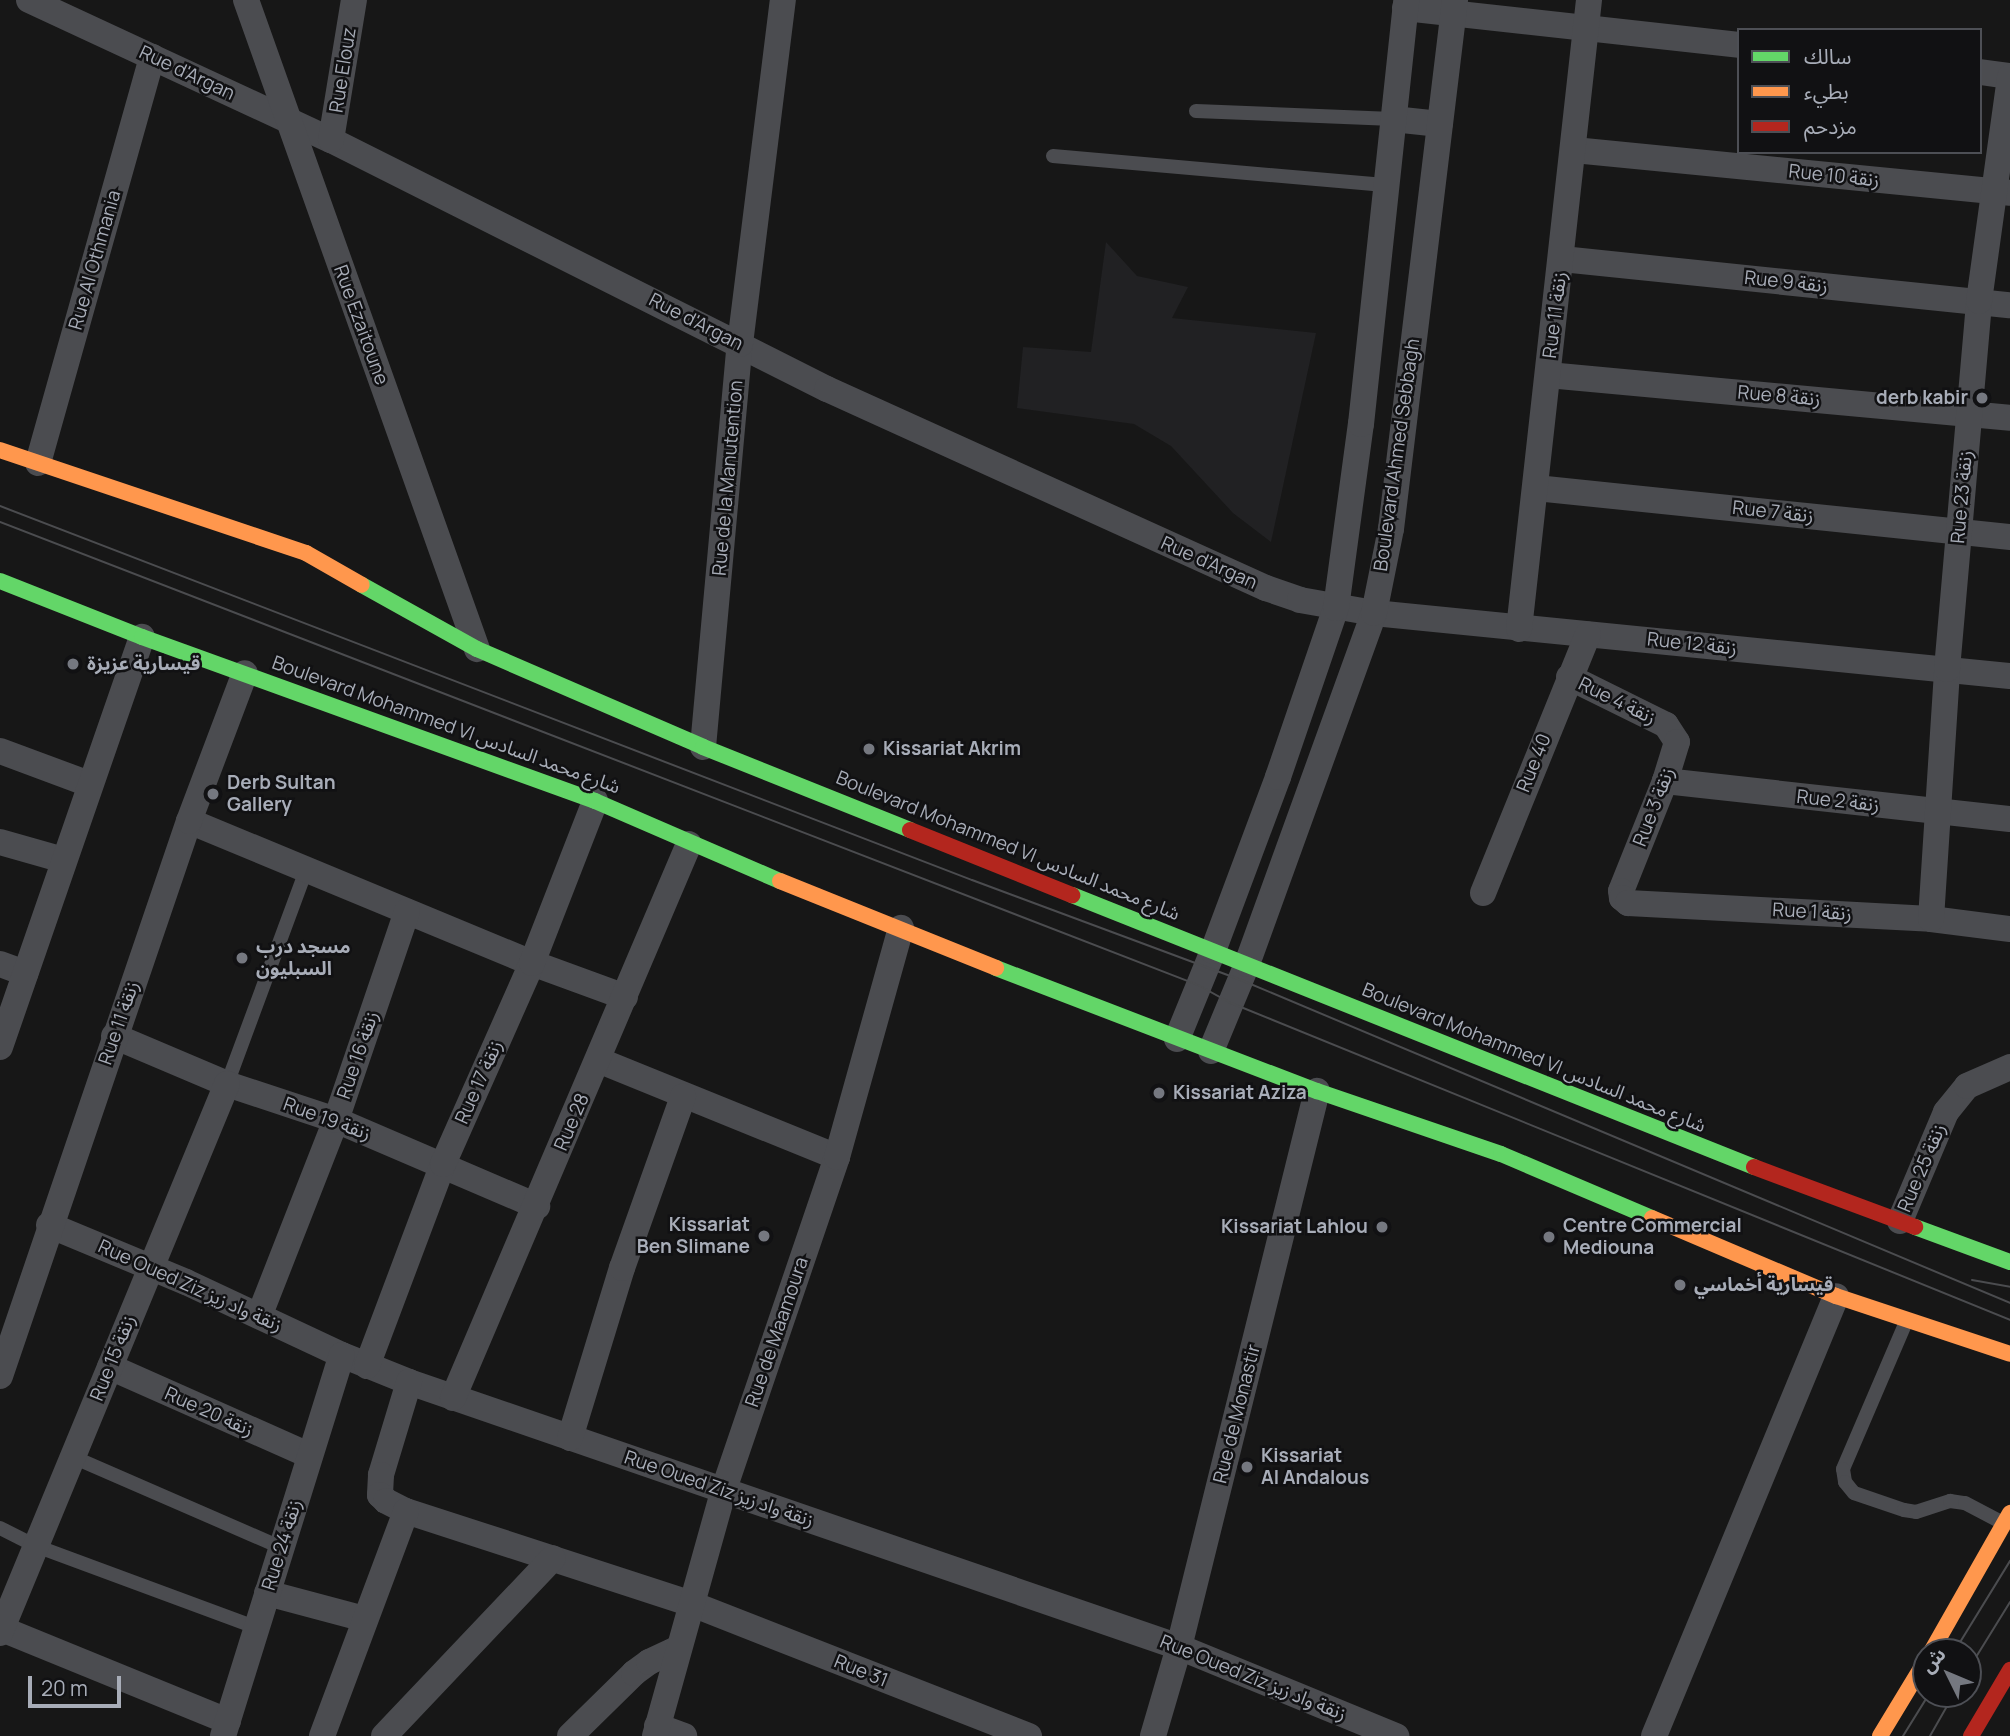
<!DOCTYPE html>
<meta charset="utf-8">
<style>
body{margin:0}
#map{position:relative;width:2010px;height:1736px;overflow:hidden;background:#171717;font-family:Manrope,"Noto Sans Arabic",sans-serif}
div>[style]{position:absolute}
.built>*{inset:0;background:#212123}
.lane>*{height:14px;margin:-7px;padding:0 7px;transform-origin:7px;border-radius:7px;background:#4b4c50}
.street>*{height:26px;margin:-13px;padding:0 13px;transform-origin:13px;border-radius:13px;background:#4b4c50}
.fast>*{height:16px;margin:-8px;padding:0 8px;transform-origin:8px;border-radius:8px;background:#63d668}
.slow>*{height:16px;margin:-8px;padding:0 8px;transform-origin:8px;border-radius:8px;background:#ff974d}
.jam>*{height:16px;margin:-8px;padding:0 8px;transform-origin:8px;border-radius:8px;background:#b3261e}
.tram>*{height:2px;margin:-1px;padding:0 1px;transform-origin:1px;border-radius:1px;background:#4b4c4f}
.dots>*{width:19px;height:19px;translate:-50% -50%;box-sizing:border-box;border:4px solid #111113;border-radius:50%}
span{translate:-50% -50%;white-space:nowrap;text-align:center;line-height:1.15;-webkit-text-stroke:5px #111113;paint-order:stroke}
.street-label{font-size:19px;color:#a8adb8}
.poi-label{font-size:19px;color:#a8adb8;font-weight:700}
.right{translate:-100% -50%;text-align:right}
.left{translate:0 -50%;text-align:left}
.legend{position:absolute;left:1737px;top:28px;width:245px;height:126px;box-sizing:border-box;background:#111113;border:2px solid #4d4f55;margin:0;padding:9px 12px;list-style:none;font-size:21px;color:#a8adb8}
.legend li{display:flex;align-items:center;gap:14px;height:35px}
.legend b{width:35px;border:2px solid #4d4f55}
.north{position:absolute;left:1912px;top:1638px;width:70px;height:70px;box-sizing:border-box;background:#111113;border:2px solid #4d4f55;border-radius:50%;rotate:313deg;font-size:19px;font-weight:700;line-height:28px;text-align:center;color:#a8adb8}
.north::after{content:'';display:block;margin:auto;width:24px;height:32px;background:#757880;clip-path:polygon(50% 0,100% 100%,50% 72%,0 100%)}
.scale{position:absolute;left:28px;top:1676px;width:93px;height:32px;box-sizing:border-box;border:4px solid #a8adb8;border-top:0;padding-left:9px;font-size:21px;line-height:24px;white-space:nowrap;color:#a8adb8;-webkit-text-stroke:5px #111113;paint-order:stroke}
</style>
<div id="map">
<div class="built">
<div style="clip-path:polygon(1106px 242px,1137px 276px,1188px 287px,1172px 318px,1316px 333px,1271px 542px,1233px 513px,1171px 446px,1134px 424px,1017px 408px,1023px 347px,1091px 352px)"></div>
</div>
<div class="lane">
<div style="left:1196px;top:111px;width:197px;rotate:2.3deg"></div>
<div style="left:1053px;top:156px;width:333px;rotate:5deg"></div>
<div style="left:227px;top:1084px;width:228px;rotate:-69.7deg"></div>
<div style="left:1906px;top:1322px;width:160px;rotate:113.2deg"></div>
<div style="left:1843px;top:1469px;width:13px;rotate:81deg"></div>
<div style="left:1845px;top:1482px;width:14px;rotate:51deg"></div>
<div style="left:1854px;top:1493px;width:53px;rotate:18.8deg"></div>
<div style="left:1904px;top:1510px;width:12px;rotate:9deg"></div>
<div style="left:1916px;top:1512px;width:36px;rotate:-18deg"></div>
<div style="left:1950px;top:1501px;width:15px;rotate:8deg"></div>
<div style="left:1965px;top:1503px;width:43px;rotate:27.8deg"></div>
<div style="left:73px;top:1457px;width:226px;rotate:23.5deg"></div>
<div style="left:0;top:1528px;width:40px;rotate:26.6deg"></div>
<div style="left:36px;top:1546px;width:237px;rotate:20.3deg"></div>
</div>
<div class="street">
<div style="left:29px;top:0;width:333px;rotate:24.9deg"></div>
<div style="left:331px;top:140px;width:555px;rotate:26.66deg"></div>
<div style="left:827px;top:389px;width:482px;rotate:24.4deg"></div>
<div style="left:1266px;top:588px;width:36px;rotate:19deg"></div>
<div style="left:1300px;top:600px;width:75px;rotate:10deg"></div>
<div style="left:1374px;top:613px;width:639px;rotate:5.66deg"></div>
<div style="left:246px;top:0;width:689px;rotate:70.41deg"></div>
<div style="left:1405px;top:8px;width:336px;rotate:6.3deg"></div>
<div style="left:1980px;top:72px;width:30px;rotate:8deg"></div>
<div style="left:1393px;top:119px;width:47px;rotate:6.1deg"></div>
<div style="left:331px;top:140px;width:142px;rotate:-80.7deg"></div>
<div style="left:1574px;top:150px;width:438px;rotate:5.6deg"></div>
<div style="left:1562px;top:259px;width:450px;rotate:5.9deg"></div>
<div style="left:1548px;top:375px;width:464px;rotate:5.3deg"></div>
<div style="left:38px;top:463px;width:422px;rotate:-74.3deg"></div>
<div style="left:1536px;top:488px;width:477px;rotate:5.9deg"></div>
<div style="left:1519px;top:629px;width:633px;rotate:-83.65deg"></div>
<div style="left:1569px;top:677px;width:108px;rotate:26.3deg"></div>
<div style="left:1666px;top:725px;width:20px;rotate:57deg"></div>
<div style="left:1677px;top:742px;width:41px;rotate:107.1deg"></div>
<div style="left:1665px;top:781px;width:118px;rotate:111.8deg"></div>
<div style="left:1621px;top:891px;width:7px;rotate:82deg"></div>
<div style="left:1622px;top:898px;width:8px;rotate:40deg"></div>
<div style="left:1628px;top:903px;width:303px;rotate:3deg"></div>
<div style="left:1931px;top:919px;width:80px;rotate:7.2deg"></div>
<div style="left:703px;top:747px;width:405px;rotate:-84.8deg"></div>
<div style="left:740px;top:344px;width:347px;rotate:-82.9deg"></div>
<div style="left:0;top:751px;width:95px;rotate:20.3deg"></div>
<div style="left:1665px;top:781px;width:347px;rotate:6.3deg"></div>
<div style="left:189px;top:821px;width:371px;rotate:22.5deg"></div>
<div style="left:532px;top:963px;width:99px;rotate:20.1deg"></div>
<div style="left:0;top:842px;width:66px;rotate:15.9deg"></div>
<div style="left:1483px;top:893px;width:279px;rotate:-67.9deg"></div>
<div style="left:1931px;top:919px;width:251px;rotate:-86.3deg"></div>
<div style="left:1947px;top:669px;width:369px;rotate:-85deg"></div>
<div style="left:1979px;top:301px;width:226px;rotate:-82.1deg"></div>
<div style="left:0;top:964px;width:27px;rotate:20deg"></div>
<div style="left:114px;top:1036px;width:123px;rotate:23deg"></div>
<div style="left:227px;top:1084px;width:115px;rotate:18.3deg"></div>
<div style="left:336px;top:1120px;width:219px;rotate:23.2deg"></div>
<div style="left:1177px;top:1039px;width:95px;rotate:-67.8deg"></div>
<div style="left:1213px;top:951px;width:186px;rotate:-69.5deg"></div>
<div style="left:1278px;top:777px;width:179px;rotate:-71.1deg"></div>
<div style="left:1336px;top:608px;width:186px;rotate:-82.3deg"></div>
<div style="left:1361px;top:424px;width:426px;rotate:-83.9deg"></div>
<div style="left:0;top:1047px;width:434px;rotate:-70.9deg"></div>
<div style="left:1211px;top:1051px;width:94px;rotate:-67.5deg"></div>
<div style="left:1247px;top:964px;width:373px;rotate:-70.1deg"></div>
<div style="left:1374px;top:613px;width:86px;rotate:-78.6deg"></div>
<div style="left:1391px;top:529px;width:533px;rotate:-83.1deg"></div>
<div style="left:598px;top:1060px;width:258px;rotate:22.1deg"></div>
<div style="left:1900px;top:1221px;width:118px;rotate:-67.1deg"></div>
<div style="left:1946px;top:1112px;width:33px;rotate:-51deg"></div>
<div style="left:1967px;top:1086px;width:47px;rotate:-23.8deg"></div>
<div style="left:49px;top:1225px;width:148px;rotate:22.6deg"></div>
<div style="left:186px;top:1282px;width:172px;rotate:25.1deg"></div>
<div style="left:342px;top:1355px;width:72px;rotate:21.9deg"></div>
<div style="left:409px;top:1382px;width:814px;rotate:18.99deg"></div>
<div style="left:1179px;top:1647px;width:235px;rotate:22.3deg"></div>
<div style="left:260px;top:1314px;width:208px;rotate:-68.6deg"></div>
<div style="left:336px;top:1120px;width:220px;rotate:-71.2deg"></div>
<div style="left:367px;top:1366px;width:216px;rotate:-69.4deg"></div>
<div style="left:443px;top:1164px;width:220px;rotate:-66.1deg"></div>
<div style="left:532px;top:963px;width:174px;rotate:-68.7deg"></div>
<div style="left:110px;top:1367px;width:218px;rotate:23.9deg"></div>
<div style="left:0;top:1376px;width:586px;rotate:-71.19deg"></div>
<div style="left:189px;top:821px;width:158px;rotate:-69.3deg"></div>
<div style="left:409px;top:1382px;width:97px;rotate:106.8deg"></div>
<div style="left:381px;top:1475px;width:20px;rotate:93deg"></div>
<div style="left:380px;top:1495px;width:8px;rotate:45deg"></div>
<div style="left:386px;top:1501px;width:22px;rotate:27deg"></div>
<div style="left:406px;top:1511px;width:301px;rotate:18deg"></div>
<div style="left:692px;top:1604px;width:362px;rotate:21.4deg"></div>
<div style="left:453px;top:1398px;width:602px;rotate:-66.93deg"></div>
<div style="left:570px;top:1438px;width:178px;rotate:-73deg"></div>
<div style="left:622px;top:1268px;width:182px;rotate:-70.4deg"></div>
<div style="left:267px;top:1593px;width:101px;rotate:14.9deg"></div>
<div style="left:2px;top:1629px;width:244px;rotate:22.2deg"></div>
<div style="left:0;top:1633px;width:594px;rotate:-67.54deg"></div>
<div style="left:657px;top:1726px;width:29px;rotate:20deg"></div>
<div style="left:223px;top:1736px;width:399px;rotate:-72.7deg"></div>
<div style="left:322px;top:1736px;width:240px;rotate:-69.5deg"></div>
<div style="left:384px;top:1736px;width:245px;rotate:-46.5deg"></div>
<div style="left:570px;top:1736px;width:90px;rotate:-44.5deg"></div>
<div style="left:634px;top:1673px;width:19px;rotate:-36deg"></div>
<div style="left:649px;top:1662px;width:33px;rotate:-25deg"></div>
<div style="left:655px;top:1736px;width:256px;rotate:-74.4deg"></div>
<div style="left:724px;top:1489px;width:351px;rotate:-71.2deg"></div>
<div style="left:837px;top:1157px;width:238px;rotate:-74.4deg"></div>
<div style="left:1153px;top:1736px;width:93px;rotate:-73.7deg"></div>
<div style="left:1179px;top:1647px;width:573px;rotate:-76.06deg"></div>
<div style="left:1654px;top:1736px;width:476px;rotate:-67.5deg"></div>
</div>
<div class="fast">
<div style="left:0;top:581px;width:153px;rotate:21.5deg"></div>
<div style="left:142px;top:637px;width:482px;rotate:19.9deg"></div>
<div style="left:595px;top:801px;width:202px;rotate:23.4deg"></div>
<div style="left:362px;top:585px;width:132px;rotate:29.1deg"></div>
<div style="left:477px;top:649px;width:246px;rotate:23.4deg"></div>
<div style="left:703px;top:747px;width:223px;rotate:21.8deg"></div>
<div style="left:1072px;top:895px;width:734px;rotate:21.74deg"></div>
<div style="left:996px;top:968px;width:344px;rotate:21deg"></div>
<div style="left:1317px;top:1091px;width:194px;rotate:18.9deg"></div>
<div style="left:1501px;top:1154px;width:164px;rotate:23deg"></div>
<div style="left:1915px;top:1227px;width:101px;rotate:20.2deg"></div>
</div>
<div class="slow">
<div style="left:0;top:450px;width:323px;rotate:18.6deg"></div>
<div style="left:306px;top:553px;width:64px;rotate:29.7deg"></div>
<div style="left:780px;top:881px;width:233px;rotate:21.9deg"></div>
<div style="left:1652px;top:1218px;width:200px;rotate:23deg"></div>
<div style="left:1836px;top:1296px;width:183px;rotate:18.4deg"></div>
<div style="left:1931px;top:1652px;width:160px;rotate:-60.4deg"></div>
<div style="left:1880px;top:1736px;width:89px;rotate:-58.8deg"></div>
</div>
<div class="jam">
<div style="left:910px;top:830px;width:175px;rotate:21.9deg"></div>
<div style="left:1754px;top:1167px;width:172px;rotate:20.4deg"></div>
<div style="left:1971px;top:1736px;width:77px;rotate:-59.4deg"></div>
</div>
<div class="tram">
<div style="left:0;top:506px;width:1041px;rotate:21.05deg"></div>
<div style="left:972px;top:880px;width:287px;rotate:20.4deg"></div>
<div style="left:1241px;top:980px;width:834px;rotate:22.78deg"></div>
<div style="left:0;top:522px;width:1284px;rotate:21.13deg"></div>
<div style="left:1198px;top:985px;width:38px;rotate:29deg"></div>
<div style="left:1231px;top:1003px;width:841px;rotate:22.14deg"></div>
<div style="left:1972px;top:1280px;width:39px;rotate:10deg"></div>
<div style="left:1954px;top:1652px;width:107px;rotate:-58.4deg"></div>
<div style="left:1968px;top:1670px;width:80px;rotate:-58.3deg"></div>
<div style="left:1903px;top:1736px;width:49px;rotate:-58.2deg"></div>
<div style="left:1930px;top:1736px;width:48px;rotate:-60.3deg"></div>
</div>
<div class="dots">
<div style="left:1982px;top:398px;background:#757880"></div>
<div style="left:73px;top:664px;background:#757880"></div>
<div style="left:869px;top:749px;background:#757880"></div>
<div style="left:213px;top:794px;background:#757880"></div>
<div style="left:242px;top:958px;background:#757880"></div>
<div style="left:1159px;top:1093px;background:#757880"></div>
<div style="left:1382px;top:1227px;background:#757880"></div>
<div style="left:764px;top:1236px;background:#757880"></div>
<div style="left:1549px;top:1237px;background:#757880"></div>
<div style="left:1680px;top:1285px;background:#757880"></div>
<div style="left:1247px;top:1467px;background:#757880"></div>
</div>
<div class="street-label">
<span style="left:343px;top:70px;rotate:-81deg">Rue Elouz</span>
<span style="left:187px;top:73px;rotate:25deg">Rue d'Argan</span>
<span style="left:1834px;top:176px;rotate:6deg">Rue 10 زنقة</span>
<span style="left:95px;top:260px;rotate:-74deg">Rue Al Othmania</span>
<span style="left:1786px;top:282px;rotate:6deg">Rue 9 زنقة</span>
<span style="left:1555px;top:315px;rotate:-83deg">Rue 11 زنقة</span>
<span style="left:696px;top:322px;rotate:27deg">Rue d'Argan</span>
<span style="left:361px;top:325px;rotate:70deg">Rue Ezaitoune</span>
<span style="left:1779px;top:396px;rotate:5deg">Rue 8 زنقة</span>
<span style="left:1397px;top:455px;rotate:-82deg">Boulevard Ahmed Sebbagh</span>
<span style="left:728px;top:478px;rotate:-85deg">Rue de la Manutention</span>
<span style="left:1962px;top:497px;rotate:-85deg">Rue 23 زنقة</span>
<span style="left:1773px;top:512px;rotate:6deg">Rue 7 زنقة</span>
<span style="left:1209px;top:563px;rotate:24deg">Rue d'Argan</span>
<span style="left:1692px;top:644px;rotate:6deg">Rue 12 زنقة</span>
<span style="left:1617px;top:701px;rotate:26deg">Rue 4 زنقة</span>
<span style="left:446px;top:725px;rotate:20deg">Boulevard Mohammed VI شارع محمد السادس</span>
<span style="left:1534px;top:763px;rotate:-68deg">Rue 40</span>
<span style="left:1838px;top:801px;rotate:6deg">Rue 2 زنقة</span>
<span style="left:1654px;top:807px;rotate:-69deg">Rue 3 زنقة</span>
<span style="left:1008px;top:846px;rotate:22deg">Boulevard Mohammed VI شارع محمد السادس</span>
<span style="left:1812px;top:912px;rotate:3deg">Rue 1 زنقة</span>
<span style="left:119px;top:1023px;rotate:-71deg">Rue 11 زنقة</span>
<span style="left:358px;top:1055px;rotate:-71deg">Rue 16 زنقة</span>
<span style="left:1534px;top:1058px;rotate:22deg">Boulevard Mohammed VI شارع محمد السادس</span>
<span style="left:479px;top:1082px;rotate:-66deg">Rue 17 زنقة</span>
<span style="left:327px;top:1119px;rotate:20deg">Rue 19 زنقة</span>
<span style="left:572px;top:1122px;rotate:-67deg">Rue 28</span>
<span style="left:1922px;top:1168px;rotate:-67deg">Rue 25 زنقة</span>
<span style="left:190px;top:1286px;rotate:24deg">Rue Oued Ziz زنقة واد زيز</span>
<span style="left:777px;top:1332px;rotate:-71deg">Rue de Maamoura</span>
<span style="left:113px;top:1358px;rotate:-68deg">Rue 15 زنقة</span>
<span style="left:209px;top:1412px;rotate:24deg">Rue 20 زنقة</span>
<span style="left:1237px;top:1414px;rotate:-76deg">Rue de Monastir</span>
<span style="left:719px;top:1489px;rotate:19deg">Rue Oued Ziz زنقة واد زيز</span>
<span style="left:282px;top:1545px;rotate:-73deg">Rue 24 زنقة</span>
<span style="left:861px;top:1671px;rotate:22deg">Rue 31</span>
<span style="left:1253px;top:1678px;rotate:22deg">Rue Oued Ziz زنقة واد زيز</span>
</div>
<div class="poi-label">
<span class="right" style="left:1968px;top:398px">derb kabir</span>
<span class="left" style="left:87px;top:664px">قيسارية عزيزة</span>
<span class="left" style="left:883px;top:749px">Kissariat Akrim</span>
<span class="left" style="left:227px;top:794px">Derb Sultan<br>Gallery</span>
<span class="left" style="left:256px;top:958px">مسجد درب<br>السبليون</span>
<span class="left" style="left:1173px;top:1093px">Kissariat Aziza</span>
<span class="right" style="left:750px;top:1236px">Kissariat<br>Ben Slimane</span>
<span class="left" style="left:1563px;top:1237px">Centre Commercial<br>Mediouna</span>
<span class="right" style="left:1368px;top:1227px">Kissariat Lahlou</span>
<span class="left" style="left:1694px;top:1285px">قيسارية أخماسي</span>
<span class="left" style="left:1261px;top:1467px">Kissariat<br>Al Andalous</span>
</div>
<ul class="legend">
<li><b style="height:9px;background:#63d668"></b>سالك</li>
<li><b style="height:9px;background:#ff974d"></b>بطيء</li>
<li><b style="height:9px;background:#b3261e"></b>مزدحم</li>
</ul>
<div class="north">ش</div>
<div class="scale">20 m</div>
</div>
